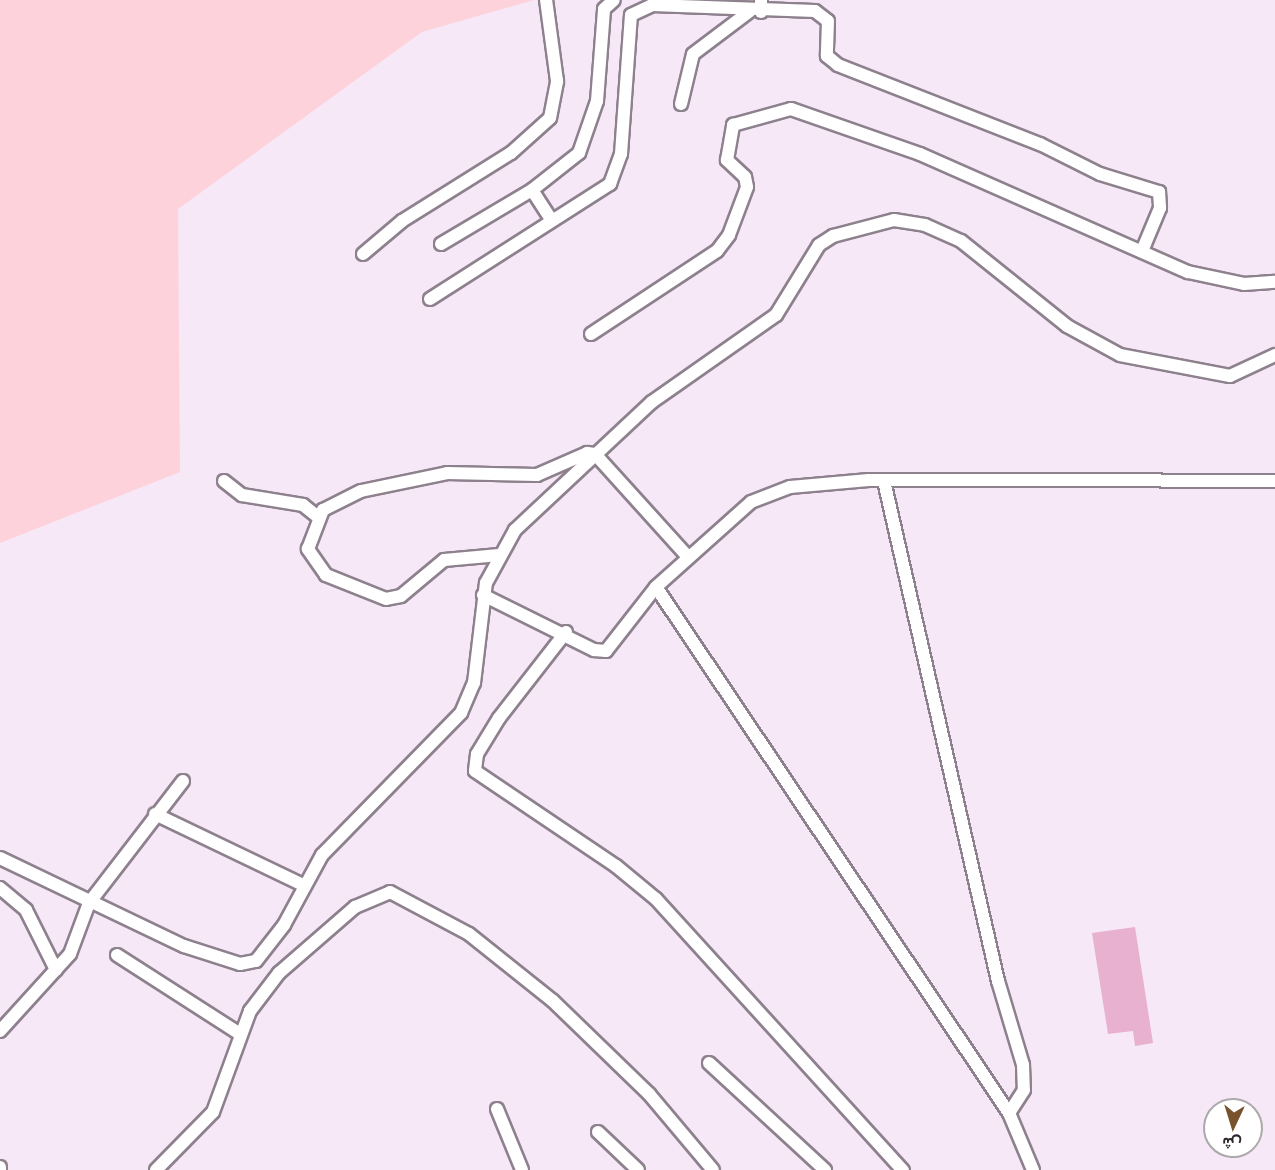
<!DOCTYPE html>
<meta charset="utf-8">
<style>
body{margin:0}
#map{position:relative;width:1275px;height:1170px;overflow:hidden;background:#f6e8f7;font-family:Quicksand,Vazirmatn,sans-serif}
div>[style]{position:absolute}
.green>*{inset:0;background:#fed2db}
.building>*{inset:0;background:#e8b1cf}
.roads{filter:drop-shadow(2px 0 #8e818e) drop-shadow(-2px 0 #8e818e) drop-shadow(0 2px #8e818e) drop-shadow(0 -2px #8e818e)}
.street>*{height:12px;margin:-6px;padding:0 6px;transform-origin:6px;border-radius:6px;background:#fff}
span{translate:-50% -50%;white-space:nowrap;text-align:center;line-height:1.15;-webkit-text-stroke:6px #fff;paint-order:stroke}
.north{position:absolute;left:1203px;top:1098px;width:60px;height:60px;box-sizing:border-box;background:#fff;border:2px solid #aba9ab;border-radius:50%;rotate:184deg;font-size:16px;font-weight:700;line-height:24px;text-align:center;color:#2c272c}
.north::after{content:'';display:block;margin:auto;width:21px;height:27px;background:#77522c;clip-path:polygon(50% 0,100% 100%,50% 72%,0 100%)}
</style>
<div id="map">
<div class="green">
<div style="clip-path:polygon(0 0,534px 0,422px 32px,178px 209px,180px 472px,0 543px)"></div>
</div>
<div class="building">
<div style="clip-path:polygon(1135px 927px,1153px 1043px,1135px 1046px,1133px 1031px,1108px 1034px,1092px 933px)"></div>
</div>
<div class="roads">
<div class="street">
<div style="left:761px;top:0;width:12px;rotate:90deg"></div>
<div style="left:681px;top:104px;width:51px;rotate:-76.5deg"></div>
<div style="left:693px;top:54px;width:71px;rotate:-37deg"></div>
<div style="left:532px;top:190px;width:33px;rotate:57deg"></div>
<div style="left:441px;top:244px;width:106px;rotate:-30.7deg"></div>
<div style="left:532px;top:190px;width:60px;rotate:-38.2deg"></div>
<div style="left:579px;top:153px;width:55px;rotate:-70.9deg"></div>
<div style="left:597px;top:101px;width:92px;rotate:-85.6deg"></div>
<div style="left:604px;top:9px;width:13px;rotate:-42deg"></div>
<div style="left:363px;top:254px;width:51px;rotate:-40.2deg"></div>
<div style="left:402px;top:221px;width:128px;rotate:-32deg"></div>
<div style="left:511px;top:153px;width:52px;rotate:-41.9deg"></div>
<div style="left:550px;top:118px;width:38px;rotate:-79deg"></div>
<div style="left:557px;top:81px;width:82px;rotate:-97.7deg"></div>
<div style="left:430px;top:299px;width:214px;rotate:-32.6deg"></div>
<div style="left:610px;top:184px;width:32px;rotate:-70deg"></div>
<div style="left:621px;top:154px;width:139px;rotate:-85.9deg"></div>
<div style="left:631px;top:15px;width:23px;rotate:-25deg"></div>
<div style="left:652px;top:5px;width:163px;rotate:2.1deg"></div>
<div style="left:815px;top:11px;width:16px;rotate:38deg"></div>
<div style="left:828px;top:21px;width:35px;rotate:92deg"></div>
<div style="left:827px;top:56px;width:14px;rotate:39deg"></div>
<div style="left:838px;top:65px;width:217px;rotate:21.4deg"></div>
<div style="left:1040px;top:144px;width:67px;rotate:26.6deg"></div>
<div style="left:1100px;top:174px;width:62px;rotate:17deg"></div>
<div style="left:1159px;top:192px;width:16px;rotate:86deg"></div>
<div style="left:1160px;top:208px;width:47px;rotate:112.7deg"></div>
<div style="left:591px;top:334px;width:151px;rotate:-33.4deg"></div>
<div style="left:717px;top:251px;width:20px;rotate:-53deg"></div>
<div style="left:729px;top:235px;width:51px;rotate:-69.4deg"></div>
<div style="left:747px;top:187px;width:10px;rotate:-101deg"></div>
<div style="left:745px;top:177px;width:25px;rotate:-137deg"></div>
<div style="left:727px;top:160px;width:36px;rotate:-80deg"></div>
<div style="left:733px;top:125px;width:60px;rotate:-15.4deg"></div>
<div style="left:791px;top:109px;width:137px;rotate:19.2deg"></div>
<div style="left:920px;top:154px;width:293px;rotate:23.8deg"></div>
<div style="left:1188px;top:272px;width:57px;rotate:12.1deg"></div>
<div style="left:1244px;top:284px;width:31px;rotate:-4deg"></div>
<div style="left:224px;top:481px;width:23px;rotate:38deg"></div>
<div style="left:242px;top:495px;width:62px;rotate:9.3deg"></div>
<div style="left:303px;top:505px;width:19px;rotate:39deg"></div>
<div style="left:884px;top:481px;width:513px;rotate:77.16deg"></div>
<div style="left:998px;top:981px;width:88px;rotate:73.4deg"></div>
<div style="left:1023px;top:1065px;width:25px;rotate:88deg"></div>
<div style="left:1024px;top:1090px;width:27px;rotate:123deg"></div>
<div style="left:499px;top:555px;width:55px;rotate:174.8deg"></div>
<div style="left:444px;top:560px;width:56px;rotate:140.1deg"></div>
<div style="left:401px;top:596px;width:15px;rotate:169deg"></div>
<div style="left:386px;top:599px;width:65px;rotate:-158.2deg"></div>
<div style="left:326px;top:575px;width:32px;rotate:-125deg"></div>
<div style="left:308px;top:549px;width:42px;rotate:-69deg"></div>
<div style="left:323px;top:510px;width:42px;rotate:-26.6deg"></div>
<div style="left:361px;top:491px;width:88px;rotate:-11.8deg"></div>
<div style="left:447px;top:473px;width:90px;rotate:1.3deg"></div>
<div style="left:537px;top:475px;width:55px;rotate:-23.7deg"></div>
<div style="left:587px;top:453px;width:8px;rotate:7deg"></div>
<div style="left:595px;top:454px;width:139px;rotate:47.9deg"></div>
<div style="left:483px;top:595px;width:124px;rotate:26.4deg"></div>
<div style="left:594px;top:650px;width:12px;rotate:5deg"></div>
<div style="left:606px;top:651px;width:81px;rotate:-52deg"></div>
<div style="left:566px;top:632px;width:109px;rotate:127.9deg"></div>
<div style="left:499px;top:718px;width:42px;rotate:121.4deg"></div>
<div style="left:477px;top:754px;width:17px;rotate:97deg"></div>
<div style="left:475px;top:771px;width:170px;rotate:34deg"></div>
<div style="left:616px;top:866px;width:52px;rotate:39.5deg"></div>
<div style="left:656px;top:899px;width:367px;rotate:47.7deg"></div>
<div style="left:155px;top:814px;width:166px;rotate:25.6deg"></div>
<div style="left:0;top:858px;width:204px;rotate:25.6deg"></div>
<div style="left:184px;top:946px;width:59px;rotate:17.8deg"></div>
<div style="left:240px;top:964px;width:16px;rotate:-11deg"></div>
<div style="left:256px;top:961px;width:46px;rotate:-52.1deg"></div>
<div style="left:284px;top:925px;width:80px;rotate:-61.5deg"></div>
<div style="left:322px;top:855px;width:199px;rotate:-45.6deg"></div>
<div style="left:461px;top:713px;width:33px;rotate:-67deg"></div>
<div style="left:474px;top:683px;width:101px;rotate:-83.2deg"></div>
<div style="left:486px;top:583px;width:60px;rotate:-61.3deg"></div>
<div style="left:515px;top:530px;width:187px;rotate:-43.1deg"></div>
<div style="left:652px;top:402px;width:151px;rotate:-35.1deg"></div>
<div style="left:776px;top:315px;width:82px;rotate:-58.4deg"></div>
<div style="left:819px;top:245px;width:17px;rotate:-33deg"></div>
<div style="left:833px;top:236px;width:63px;rotate:-14.7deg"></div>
<div style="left:894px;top:220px;width:31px;rotate:9deg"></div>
<div style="left:925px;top:225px;width:39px;rotate:24deg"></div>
<div style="left:961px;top:241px;width:136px;rotate:38.7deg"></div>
<div style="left:1067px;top:326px;width:60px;rotate:28.7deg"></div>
<div style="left:1120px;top:355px;width:112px;rotate:10.8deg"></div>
<div style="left:1230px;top:376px;width:50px;rotate:-25deg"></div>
<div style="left:0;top:888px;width:34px;rotate:40deg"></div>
<div style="left:26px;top:910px;width:67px;rotate:63.4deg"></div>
<div style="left:117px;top:955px;width:146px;rotate:32.7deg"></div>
<div style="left:0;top:1031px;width:104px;rotate:-47.7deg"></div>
<div style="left:70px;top:954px;width:54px;rotate:-69.6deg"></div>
<div style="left:89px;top:903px;width:154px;rotate:-52.4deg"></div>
<div style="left:709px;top:1063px;width:158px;rotate:42.7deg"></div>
<div style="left:497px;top:1109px;width:66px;rotate:67.7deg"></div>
<div style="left:598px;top:1132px;width:55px;rotate:43.5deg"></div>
<div style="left:0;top:1167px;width:3px;rotate:90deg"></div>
<div style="left:156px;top:1170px;width:81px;rotate:-45.5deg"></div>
<div style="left:213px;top:1112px;width:108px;rotate:-69.9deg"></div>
<div style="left:250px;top:1011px;width:48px;rotate:-52.7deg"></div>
<div style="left:279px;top:973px;width:101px;rotate:-41deg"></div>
<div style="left:355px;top:907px;width:38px;rotate:-23deg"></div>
<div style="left:390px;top:892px;width:89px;rotate:28deg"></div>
<div style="left:469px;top:934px;width:107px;rotate:38.6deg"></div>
<div style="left:553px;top:1001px;width:134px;rotate:44.1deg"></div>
<div style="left:649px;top:1094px;width:99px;rotate:49.9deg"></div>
<div style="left:1033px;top:1170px;width:62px;rotate:-112.8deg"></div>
<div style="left:1009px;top:1113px;width:633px;rotate:-123.87deg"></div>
<div style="left:656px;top:587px;width:127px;rotate:-41.8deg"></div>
<div style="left:751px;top:502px;width:42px;rotate:-21deg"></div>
<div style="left:790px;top:487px;width:79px;rotate:-5.1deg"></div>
<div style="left:869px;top:480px;width:406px;rotate:0.1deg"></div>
</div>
</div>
<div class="north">ش</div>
</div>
